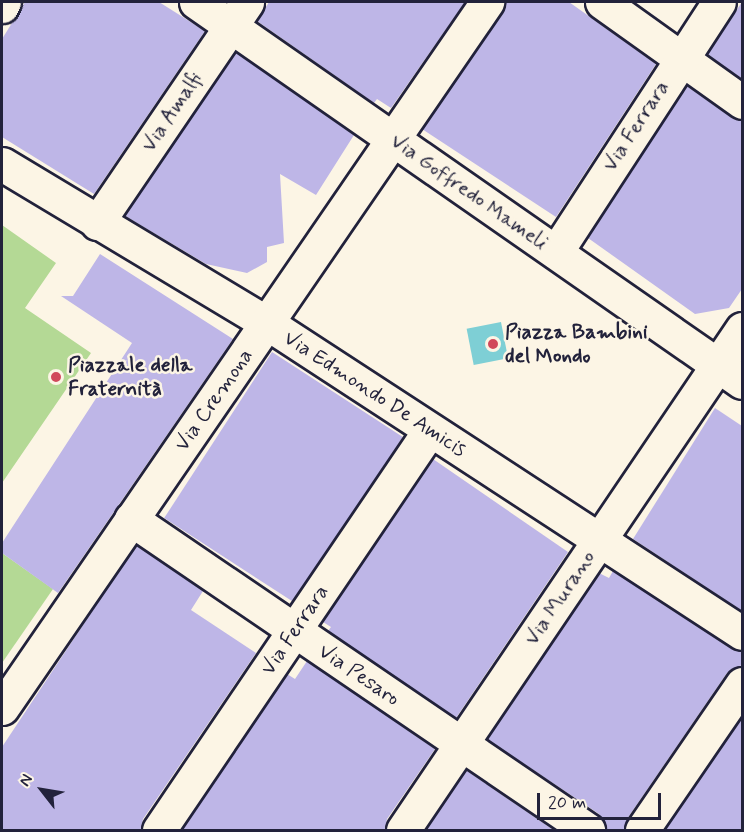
<!DOCTYPE html>
<meta charset="utf-8">
<style>
body{margin:0}
#map{position:relative;width:744px;height:832px;overflow:hidden;background:#fcf5e5;font-family:Mynerve,sans-serif}
div>[style]{position:absolute}
.green>*{inset:0;background:#b4d995}
.water>*{inset:0;background:#7ecfd5;transform-origin:0 0}
.building>*{inset:0;background:#beb6e7;transform-origin:0 0}
.roads{filter:drop-shadow(2px 0 #22223b) drop-shadow(-2px 0 #22223b) drop-shadow(0 2px #22223b) drop-shadow(0 -2px #22223b)}
.street>*{height:33px;margin:-16.5px;padding:0 16.5px;transform-origin:16.5px;border-radius:16.5px;background:#fcf5e5}
.dots>*{width:16px;height:16px;translate:-50% -50%;box-sizing:border-box;border:3px solid #fcf5e5;border-radius:50%}
span{translate:-50% -50%;white-space:nowrap;text-align:center;line-height:1.15;-webkit-text-stroke:5px #fcf5e5;paint-order:stroke}
.street-label{font-size:21px;color:#22223b}
.poi-label{font-size:21px;color:#22223b;font-weight:700}
.left{translate:0 -50%;text-align:left}
.frame{position:absolute;inset:0;border:3px solid #22223b;pointer-events:none}
.north{position:absolute;left:12px;top:760px;width:60px;height:60px;-webkit-text-stroke:4px #fcf5e5;paint-order:stroke;rotate:301deg;font-size:16px;font-weight:700;line-height:24px;text-align:center;color:#22223b}
.north::after{content:'';display:block;margin:auto;width:21px;height:27px;background:#22223b;clip-path:polygon(50% 0,100% 100%,50% 72%,0 100%)}
.scale{position:absolute;left:537px;top:793px;width:124px;height:27px;box-sizing:border-box;border:3px solid #22223b;border-top:0;padding-left:8px;font-size:18px;line-height:21px;white-space:nowrap;color:#22223b;-webkit-text-stroke:4px #fcf5e5;paint-order:stroke}
</style>
<div id="map">
<div class="green">
<div style="clip-path:polygon(2px 225px,56px 263px,25px 308px,91px 353px,2px 483px)"></div>
<div style="clip-path:polygon(2px 553px,53px 589px,2px 663px)"></div>
</div>
<div class="water">
<div style="left:501px;top:322px;width:37px;height:35px;rotate:79deg"></div>
</div>
<div class="building">
<div style="clip-path:polygon(25px 2px,159px 2px,205px 31px,94px 194px,2px 137px,2px 39px)"></div>
<div style="clip-path:polygon(269px 2px,465px 2px,391px 108px,377px 99px,374px 103px,257px 21px)"></div>
<div style="clip-path:polygon(505px 2px,569px 2px,656px 64px,556px 217px,422px 129px,502px 13px)"></div>
<div style="clip-path:polygon(742px 2px,742px 79px,707px 54px)"></div>
<div style="clip-path:polygon(236px 52px,354px 135px,316px 195px,280px 174px,284px 243px,267px 247px,267px 262px,247px 273px,206px 264px,125px 216px)"></div>
<div style="clip-path:polygon(687px 86px,731px 117px,742px 120px,742px 289px,729px 308px,695px 314px,588px 238px)"></div>
<div style="clip-path:polygon(100px 254px,233px 339px,58px 593px,2px 553px,2px 543px,132px 343px,61px 296px,73px 296px)"></div>
<div style="left:272px;top:352px;width:156px;height:198px;rotate:33deg"></div>
<div style="clip-path:polygon(715px 408px,742px 426px,742px 611px,633px 539px)"></div>
<div style="clip-path:polygon(433px 459px,568px 552px,456px 718px,328px 631px,331px 627px,323px 622px)"></div>
<div style="clip-path:polygon(136px 545px,203px 591px,191px 610px,256px 653px,143px 819px,141px 831px,2px 831px,2px 747px)"></div>
<div style="clip-path:polygon(613px 571px,732px 649px,742px 651px,742px 665px,727px 673px,627px 819px,624px 831px,607px 831px,599px 814px,487px 739px,599px 573px,609px 578px)"></div>
<div style="clip-path:polygon(307px 661px,435px 749px,387px 819px,385px 831px,181px 831px,287px 674px,295px 679px)"></div>
<div style="clip-path:polygon(742px 716px,742px 831px,664px 831px)"></div>
<div style="clip-path:polygon(466px 770px,555px 831px,425px 831px)"></div>
</div>
<div class="roads">
<div class="street">
<div style="left:196px;top:2px;width:665px;rotate:34.84deg"></div>
<div style="left:602px;top:2px;width:172px;rotate:35.5deg"></div>
<div style="left:2px;top:6px;width:4px;rotate:-63deg"></div>
<div style="left:2px;top:164px;width:309px;rotate:31deg"></div>
<div style="left:267px;top:323px;width:567px;rotate:33.13deg"></div>
<div style="left:97px;top:223px;width:267px;rotate:-55.8deg"></div>
<div style="left:556px;top:252px;width:298px;rotate:-56.9deg"></div>
<div style="left:131px;top:519px;width:553px;rotate:34.24deg"></div>
<div style="left:2px;top:708px;width:857px;rotate:-55.51deg"></div>
<div style="left:159px;top:830px;width:483px;rotate:-55.9deg"></div>
<div style="left:403px;top:830px;width:605px;rotate:-55.92deg"></div>
<div style="left:642px;top:830px;width:177px;rotate:-55.6deg"></div>
</div>
</div>
<div class="dots">
<div style="left:493px;top:344px;background:#d1495b"></div>
<div style="left:56px;top:377px;background:#d1495b"></div>
</div>
<div class="street-label">
<span style="left:172px;top:112px;rotate:-56deg">Via Amalfi</span>
<span style="left:636px;top:126px;rotate:-57deg">Via Ferrara</span>
<span style="left:469px;top:192px;rotate:35deg">Via Goffredo Mameli</span>
<span style="left:375px;top:394px;rotate:33deg">Via Edmondo De Amicis</span>
<span style="left:214px;top:400px;rotate:-55deg">Via Cremona</span>
<span style="left:560px;top:598px;rotate:-56deg">Via Murano</span>
<span style="left:295px;top:630px;rotate:-56deg">Via Ferrara</span>
<span style="left:359px;top:675px;rotate:34deg">Via Pesaro</span>
</div>
<div class="poi-label">
<span class="left" style="left:505px;top:344px">Piazza Bambini<br>del Mondo</span>
<span class="left" style="left:68px;top:377px">Piazzale della<br>Fraternità</span>
</div>
<div class="frame"></div>
<div class="north">N</div>
<div class="scale">20 m</div>
</div>
